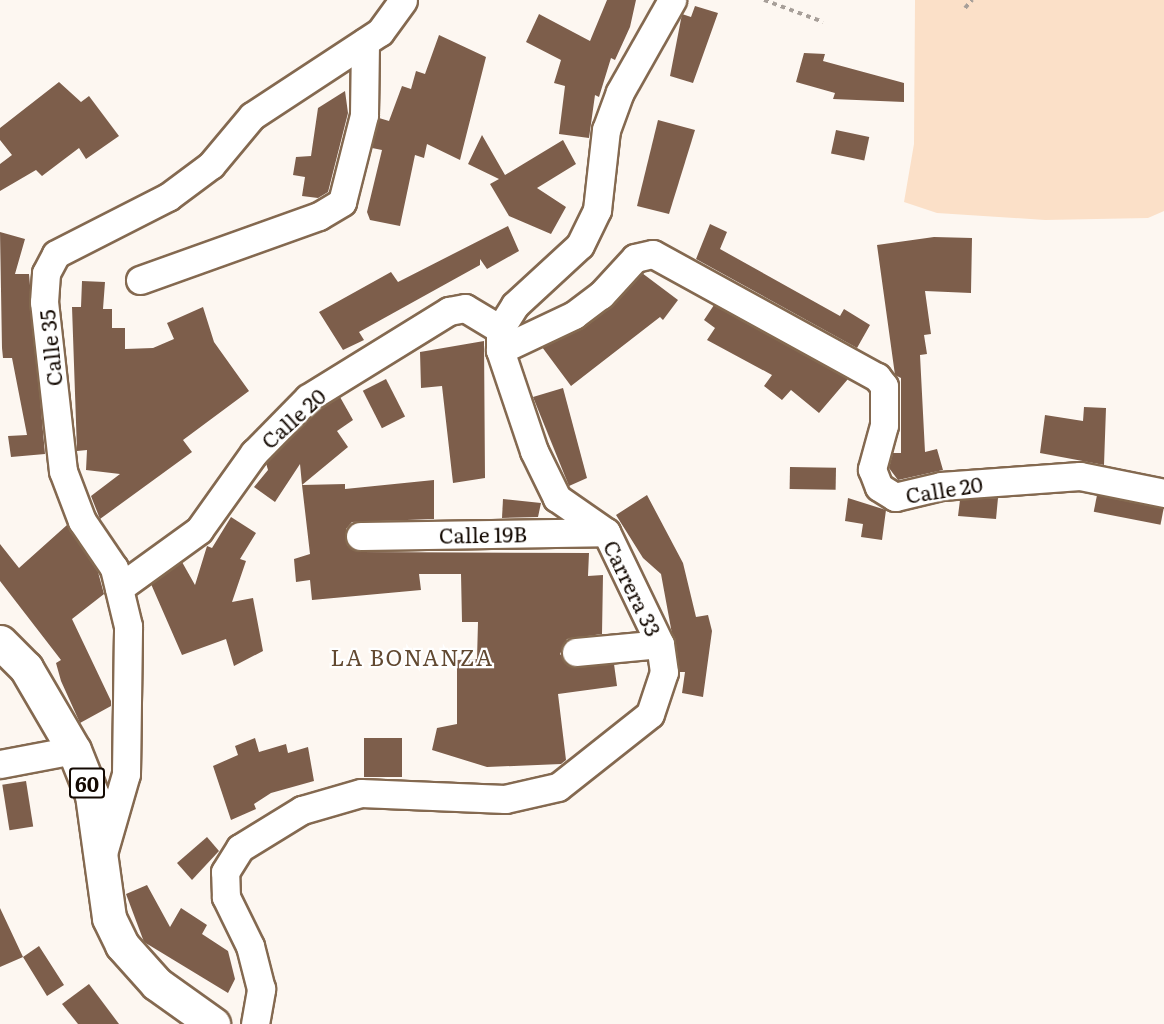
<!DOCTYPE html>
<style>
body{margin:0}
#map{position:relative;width:1164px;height:1024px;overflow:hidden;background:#fdf7f1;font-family:Literata,serif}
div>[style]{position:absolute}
.green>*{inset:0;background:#fbe0c8}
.building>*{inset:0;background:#7d5e4b;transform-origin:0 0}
.path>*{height:4px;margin-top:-2px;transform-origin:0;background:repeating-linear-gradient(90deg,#a79f99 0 4.5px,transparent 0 9px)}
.roads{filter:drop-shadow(2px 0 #846950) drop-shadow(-2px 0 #846950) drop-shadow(0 2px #846950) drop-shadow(0 -2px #846950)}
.street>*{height:27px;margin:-13.5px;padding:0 13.5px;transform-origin:13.5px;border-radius:13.5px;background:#fff}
.primary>*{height:33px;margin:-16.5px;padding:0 16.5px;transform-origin:16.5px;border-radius:16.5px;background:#fff}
span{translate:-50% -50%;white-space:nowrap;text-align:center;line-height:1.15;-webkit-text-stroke:4.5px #fff;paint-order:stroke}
.shield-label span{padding:2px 4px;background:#fff;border:2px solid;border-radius:4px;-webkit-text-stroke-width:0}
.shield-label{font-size:20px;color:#130902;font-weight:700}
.street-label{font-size:21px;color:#130902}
.neighbourhood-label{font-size:22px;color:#624931;letter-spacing:1.5px}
</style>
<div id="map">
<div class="green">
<div style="clip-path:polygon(915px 0,1164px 0,1164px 211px,1148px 218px,1045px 220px,937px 213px,904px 202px,914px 144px)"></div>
</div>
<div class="building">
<div style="clip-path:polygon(607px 0,636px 0,630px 27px,615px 60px,611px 58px,599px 97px,595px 95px,589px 138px,559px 134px,565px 86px,554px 83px,561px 60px,526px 42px,539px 14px,590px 41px)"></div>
<div style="clip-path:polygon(695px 6px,718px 13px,693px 83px,670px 76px,682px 14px,691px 17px)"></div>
<div style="clip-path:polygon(439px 35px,486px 57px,460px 160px,427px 144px,424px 158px,415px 155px,400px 226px,370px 220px,367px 212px,382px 150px,372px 148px,379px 118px,389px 121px,402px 86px,411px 89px,416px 71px,425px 74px)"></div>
<div style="clip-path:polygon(804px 53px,825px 54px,823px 61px,904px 83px,904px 102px,833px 99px,835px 93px,796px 82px)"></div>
<div style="clip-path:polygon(59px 82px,81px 102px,89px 96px,119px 136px,86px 159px,79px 148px,42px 176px,36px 170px,0 191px,0 164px,12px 155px,0 140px,0 128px)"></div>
<div style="clip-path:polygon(345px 91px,348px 113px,328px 192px,318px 198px,302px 196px,305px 177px,293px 175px,296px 157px,311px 156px,318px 108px)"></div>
<div style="clip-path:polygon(658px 120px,695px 130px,669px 214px,637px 206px)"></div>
<div style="left:836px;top:130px;width:34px;height:24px;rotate:12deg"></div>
<div style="clip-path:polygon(482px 135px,505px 175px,563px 140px,576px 164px,537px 188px,566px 207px,551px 234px,509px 216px,490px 184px,499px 179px,468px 164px)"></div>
<div style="clip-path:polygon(710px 224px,727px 232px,720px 249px,840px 316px,844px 309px,870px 325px,857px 348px,696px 259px)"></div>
<div style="clip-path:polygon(508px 226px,519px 251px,487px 269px,480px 259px,480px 265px,359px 332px,364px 340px,343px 350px,319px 312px,391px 272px,398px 282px)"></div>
<div style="clip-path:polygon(0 232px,25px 239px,15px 274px,29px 274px,45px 454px,11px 457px,8px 436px,27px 435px,12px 358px,3px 358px,2px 348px)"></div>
<div style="clip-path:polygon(934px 237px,972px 238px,971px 293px,925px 291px,931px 334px,924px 335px,927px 354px,920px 355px,925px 452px,937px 449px,943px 470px,898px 480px,889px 468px,893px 453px,901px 453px,901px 378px,895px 375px,877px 245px)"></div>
<div style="clip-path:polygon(642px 273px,678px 300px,663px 320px,660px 317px,571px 386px,542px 347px,612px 307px)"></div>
<div style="clip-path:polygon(82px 281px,105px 282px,103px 309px,112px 309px,112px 328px,125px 328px,125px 349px,153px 348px,174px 339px,167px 323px,203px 307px,214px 342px,249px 391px,183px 440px,192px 452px,100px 519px,91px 496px,120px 474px,86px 470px,87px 450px,77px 451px,72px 307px,81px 307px)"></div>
<div style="clip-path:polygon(714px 305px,848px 379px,819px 413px,791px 390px,782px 400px,764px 386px,772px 375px,707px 340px,715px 328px,704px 320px)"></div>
<div style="clip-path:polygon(484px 341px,485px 478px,453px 483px,442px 386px,421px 388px,420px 352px)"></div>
<div style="left:386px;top:379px;width:42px;height:26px;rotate:63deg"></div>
<div style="clip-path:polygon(563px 388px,587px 478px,569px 486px,533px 397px)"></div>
<div style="clip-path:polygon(340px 397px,353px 420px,337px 431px,348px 447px,302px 485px,300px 464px,275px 502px,254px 487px,268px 470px,266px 463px,318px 410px)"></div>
<div style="clip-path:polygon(1084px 407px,1106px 408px,1104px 465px,1040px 453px,1045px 415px,1083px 421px)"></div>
<div style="left:790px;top:467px;width:46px;height:22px;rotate:1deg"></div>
<div style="clip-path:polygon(434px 480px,434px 519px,352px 522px,346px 529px,347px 545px,360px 552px,589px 553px,588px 576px,603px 575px,602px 634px,567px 639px,560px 654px,570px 666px,614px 664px,617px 686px,558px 694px,566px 760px,561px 764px,487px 767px,432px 750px,437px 728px,457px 724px,457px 660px,477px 659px,478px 622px,462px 622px,461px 574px,419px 574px,421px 590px,312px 600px,310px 580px,296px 582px,294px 559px,310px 554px,302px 485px,345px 484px,345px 489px)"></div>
<div style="clip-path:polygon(647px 495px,683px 563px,696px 617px,708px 615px,712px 631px,703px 697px,682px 693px,685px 672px,679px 672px,661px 574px,643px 558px,616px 515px)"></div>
<div style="left:1097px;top:495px;width:68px;height:17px;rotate:11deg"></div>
<div style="clip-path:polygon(848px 498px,886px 510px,882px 540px,861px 537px,863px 524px,845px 521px)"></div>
<div style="clip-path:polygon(998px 498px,996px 519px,958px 516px,960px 500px)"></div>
<div style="clip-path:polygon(503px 499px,541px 503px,538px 517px,502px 518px)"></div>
<div style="clip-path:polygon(231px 517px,256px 533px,240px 559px,246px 561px,232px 602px,253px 598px,263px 651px,234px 666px,226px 639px,182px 655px,151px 584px,182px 562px,195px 585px,207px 546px,212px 548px)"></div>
<div style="clip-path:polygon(67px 525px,98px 572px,104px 594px,72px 619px,111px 701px,111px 706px,80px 723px,61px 681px,56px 663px,61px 660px,0 581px,0 544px,19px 568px)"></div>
<div style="clip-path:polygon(255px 738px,259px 752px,286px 744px,288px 753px,308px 747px,314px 781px,271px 793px,254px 804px,256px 809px,231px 820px,213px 766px,238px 755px,235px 746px)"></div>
<div style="left:364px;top:738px;width:38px;height:39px"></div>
<div style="left:26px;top:781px;width:46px;height:24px;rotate:81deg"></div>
<div style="clip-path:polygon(207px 837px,219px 851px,192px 880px,177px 863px)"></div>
<div style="clip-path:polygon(147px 885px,170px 927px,181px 908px,207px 925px,202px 934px,228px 951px,235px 979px,228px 993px,144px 942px,126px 894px)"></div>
<div style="clip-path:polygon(0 908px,23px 957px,39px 946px,64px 985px,47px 996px,23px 957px,0 967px)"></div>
<div style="clip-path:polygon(89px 984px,119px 1024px,78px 1024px,62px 1004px)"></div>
</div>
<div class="path">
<div style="left:764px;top:0;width:63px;rotate:20.4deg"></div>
<div style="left:965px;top:8px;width:11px;rotate:-49deg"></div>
</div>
<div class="roads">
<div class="street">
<div style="left:140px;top:280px;width:190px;rotate:-19.7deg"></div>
<div style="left:319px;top:216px;width:27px;rotate:-31deg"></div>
<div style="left:342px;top:202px;width:90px;rotate:-75.8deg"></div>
<div style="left:364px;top:115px;width:73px;rotate:-89.2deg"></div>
<div style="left:500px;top:350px;width:82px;rotate:-25.3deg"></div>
<div style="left:574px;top:315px;width:34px;rotate:-37deg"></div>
<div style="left:601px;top:295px;width:50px;rotate:-47.4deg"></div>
<div style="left:635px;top:258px;width:18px;rotate:-13deg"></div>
<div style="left:653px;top:254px;width:256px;rotate:28.8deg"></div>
<div style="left:877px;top:377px;width:11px;rotate:52deg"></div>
<div style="left:884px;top:386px;width:39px;rotate:90deg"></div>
<div style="left:884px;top:425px;width:46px;rotate:105.3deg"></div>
<div style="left:872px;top:469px;width:19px;rotate:69deg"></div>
<div style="left:879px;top:487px;width:19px;rotate:32deg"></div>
<div style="left:895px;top:497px;width:47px;rotate:-13.4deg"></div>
<div style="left:941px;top:486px;width:139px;rotate:-4.1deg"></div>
<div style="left:1080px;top:476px;width:86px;rotate:11.4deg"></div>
<div style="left:360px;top:536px;width:246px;rotate:-0.9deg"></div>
<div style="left:119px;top:588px;width:99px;rotate:-35.9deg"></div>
<div style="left:199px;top:530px;width:95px;rotate:-54.5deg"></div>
<div style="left:254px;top:453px;width:77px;rotate:-45.5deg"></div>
<div style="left:308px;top:398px;width:166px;rotate:-31.7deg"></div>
<div style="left:449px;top:311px;width:16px;rotate:-11deg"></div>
<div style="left:465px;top:308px;width:41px;rotate:31deg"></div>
<div style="left:576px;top:652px;width:84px;rotate:-5.4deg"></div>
<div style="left:0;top:764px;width:75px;rotate:-10.7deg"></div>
<div style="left:102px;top:857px;width:86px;rotate:-73.9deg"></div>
<div style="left:126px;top:774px;width:148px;rotate:-89.2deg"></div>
<div style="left:128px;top:626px;width:60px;rotate:-103.6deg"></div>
<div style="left:114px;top:568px;width:57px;rotate:-124.2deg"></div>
<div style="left:82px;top:521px;width:53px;rotate:-110.8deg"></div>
<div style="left:63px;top:471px;width:170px;rotate:-96.4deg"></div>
<div style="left:44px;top:302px;width:29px;rotate:-86deg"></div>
<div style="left:46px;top:273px;width:21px;rotate:-62deg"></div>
<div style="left:56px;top:254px;width:126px;rotate:-27deg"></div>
<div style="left:168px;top:197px;width:54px;rotate:-36.7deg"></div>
<div style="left:211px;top:165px;width:64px;rotate:-50.1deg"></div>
<div style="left:252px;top:116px;width:153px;rotate:-33.3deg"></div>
<div style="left:380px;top:32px;width:39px;rotate:-54deg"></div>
<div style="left:255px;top:1024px;width:36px;rotate:-80deg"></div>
<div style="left:261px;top:989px;width:44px;rotate:-104.3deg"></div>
<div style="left:250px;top:946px;width:55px;rotate:-116.1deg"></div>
<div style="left:226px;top:897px;width:25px;rotate:-92deg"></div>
<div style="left:225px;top:872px;width:28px;rotate:-58deg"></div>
<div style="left:240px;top:848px;width:73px;rotate:-31.5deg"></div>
<div style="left:302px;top:810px;width:61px;rotate:-16.1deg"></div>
<div style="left:361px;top:793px;width:144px;rotate:2.4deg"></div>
<div style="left:505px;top:799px;width:54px;rotate:-12.8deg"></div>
<div style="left:558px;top:787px;width:117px;rotate:-38.4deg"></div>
<div style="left:650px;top:714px;width:44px;rotate:-71.6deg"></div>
<div style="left:664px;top:672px;width:28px;rotate:-98deg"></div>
<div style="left:660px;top:644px;width:124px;rotate:-115.7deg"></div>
<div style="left:606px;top:532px;width:60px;rotate:-145.2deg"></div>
<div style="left:557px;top:498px;width:52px;rotate:-116.1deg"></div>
<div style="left:534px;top:451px;width:107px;rotate:-108.6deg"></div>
<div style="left:500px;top:350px;width:21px;rotate:-90deg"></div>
<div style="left:500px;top:329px;width:28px;rotate:-58deg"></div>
<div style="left:515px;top:305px;width:88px;rotate:-42.7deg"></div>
<div style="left:580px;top:245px;width:39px;rotate:-64deg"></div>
<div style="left:597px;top:210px;width:81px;rotate:-83.6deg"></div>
<div style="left:606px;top:130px;width:40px;rotate:-69.8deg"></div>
<div style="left:620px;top:92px;width:106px;rotate:-60.5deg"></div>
</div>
<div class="primary">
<div style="left:0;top:642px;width:37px;rotate:45deg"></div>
<div style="left:26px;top:668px;width:95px;rotate:59.7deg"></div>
<div style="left:74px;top:750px;width:48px;rotate:68.2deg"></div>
<div style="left:92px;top:795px;width:124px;rotate:82.1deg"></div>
<div style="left:109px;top:918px;width:30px;rotate:64deg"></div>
<div style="left:122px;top:945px;width:52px;rotate:48.1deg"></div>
<div style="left:157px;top:984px;width:69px;rotate:35.5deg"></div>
</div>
</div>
<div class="shield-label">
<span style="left:87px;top:783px">60</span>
</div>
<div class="street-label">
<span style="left:50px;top:348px;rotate:-96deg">Calle 35</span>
<span style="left:293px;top:418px;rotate:-42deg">Calle 20</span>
<span style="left:944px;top:489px;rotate:-9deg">Calle 20</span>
<span style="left:483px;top:534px;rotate:-1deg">Calle 19B</span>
<span style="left:633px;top:588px;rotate:64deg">Carrera 33</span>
</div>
<div class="neighbourhood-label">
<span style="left:412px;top:657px">LA BONANZA</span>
</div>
</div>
